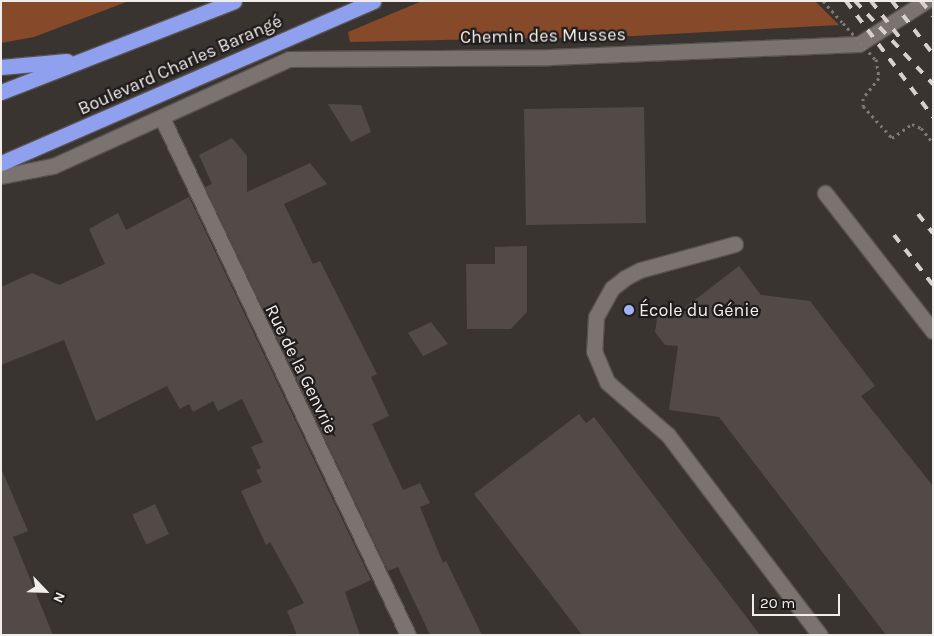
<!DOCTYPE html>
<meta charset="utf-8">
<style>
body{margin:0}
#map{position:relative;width:934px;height:636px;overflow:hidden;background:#3a3431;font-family:Karla,sans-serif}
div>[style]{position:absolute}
.green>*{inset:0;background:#864929}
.building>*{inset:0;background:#514a47;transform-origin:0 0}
.path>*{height:3px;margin-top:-1.5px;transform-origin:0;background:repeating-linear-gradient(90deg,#7e7976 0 2.5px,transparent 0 6.5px)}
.roads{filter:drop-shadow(1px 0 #575250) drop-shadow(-1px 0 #575250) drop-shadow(0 1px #575250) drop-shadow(0 -1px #575250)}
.minor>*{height:15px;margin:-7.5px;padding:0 7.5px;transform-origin:7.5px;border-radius:7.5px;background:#7a7370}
.highway>*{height:15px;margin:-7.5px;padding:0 7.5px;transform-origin:7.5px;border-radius:7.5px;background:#8fa0ee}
.rail>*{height:4px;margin-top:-2px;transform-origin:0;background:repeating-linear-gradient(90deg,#d5d1cf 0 9px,transparent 0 18px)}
.path-bridge>*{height:3px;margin-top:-1.5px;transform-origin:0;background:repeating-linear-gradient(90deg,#7e7976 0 2.5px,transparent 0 6.5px)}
.dots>*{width:14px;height:14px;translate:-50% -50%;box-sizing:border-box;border:2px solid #1f1c1b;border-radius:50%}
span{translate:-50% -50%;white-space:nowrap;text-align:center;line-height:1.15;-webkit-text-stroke:4.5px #1f1c1b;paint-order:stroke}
.street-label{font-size:18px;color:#f1edeb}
.poi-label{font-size:18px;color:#f1edeb}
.left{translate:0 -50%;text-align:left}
.frame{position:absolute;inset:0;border:2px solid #f1edeb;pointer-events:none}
.north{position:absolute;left:20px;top:566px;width:50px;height:50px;-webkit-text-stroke:4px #1f1c1b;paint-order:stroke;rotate:114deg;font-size:14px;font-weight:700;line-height:20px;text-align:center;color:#f1edeb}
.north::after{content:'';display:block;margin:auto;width:18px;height:22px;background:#f1edeb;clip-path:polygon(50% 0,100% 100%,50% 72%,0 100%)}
.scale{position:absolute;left:752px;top:594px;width:88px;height:22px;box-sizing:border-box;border:2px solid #f1edeb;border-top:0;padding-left:6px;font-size:15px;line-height:18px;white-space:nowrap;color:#f1edeb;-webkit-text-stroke:4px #1f1c1b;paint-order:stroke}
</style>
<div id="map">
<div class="green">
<div style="clip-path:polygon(1px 1px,129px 1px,34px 37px,1px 43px)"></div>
<div style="clip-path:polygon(422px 1px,815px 1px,839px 25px,633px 36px,350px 42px,348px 32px)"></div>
</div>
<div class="building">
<div style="clip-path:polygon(328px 104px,361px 105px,371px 132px,351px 142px)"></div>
<div style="left:644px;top:107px;width:116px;height:120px;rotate:89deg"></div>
<div style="clip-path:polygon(232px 138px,247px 156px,247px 192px,310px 163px,327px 184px,284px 204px,313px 264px,320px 261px,377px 374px,371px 377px,389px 416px,372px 424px,403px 490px,420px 483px,430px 503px,420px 507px,443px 563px,446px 561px,482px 635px,430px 635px,398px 567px,388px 571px,205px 187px,212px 184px,199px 155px)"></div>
<div style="clip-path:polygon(189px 197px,371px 580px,345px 592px,360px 635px,297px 635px,287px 611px,304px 603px,270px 542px,266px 545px,241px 491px,262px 482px,256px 470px,261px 468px,251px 447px,263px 442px,242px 399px,218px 411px,213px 401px,193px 412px,189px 404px,180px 409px,167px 386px,96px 421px,64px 340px,1px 365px,1px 287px,32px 273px,59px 285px,105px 264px,89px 229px,118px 213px,126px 230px)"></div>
<div style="clip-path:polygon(527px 246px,527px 312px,511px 329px,467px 329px,466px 264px,495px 264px,495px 247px)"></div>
<div style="clip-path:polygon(739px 266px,761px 295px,810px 301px,875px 386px,861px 396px,933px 486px,933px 635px,886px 635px,719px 417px,669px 410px,678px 346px,665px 345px,655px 332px,659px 305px,683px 309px)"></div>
<div style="clip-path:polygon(431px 322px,448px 344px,423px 356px,408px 333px)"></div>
<div style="clip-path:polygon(579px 414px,586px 423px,594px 417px,760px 635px,582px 635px,474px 494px)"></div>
<div style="clip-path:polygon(1px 468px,28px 531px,13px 537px,53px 635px,1px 635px)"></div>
<div style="left:155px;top:504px;width:33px;height:25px;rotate:65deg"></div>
</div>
<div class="path">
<div style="left:823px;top:1px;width:30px;rotate:48deg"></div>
<div style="left:876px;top:59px;width:19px;rotate:81deg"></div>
<div style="left:879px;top:78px;width:26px;rotate:129deg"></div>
<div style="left:863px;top:98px;width:8px;rotate:90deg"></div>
<div style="left:863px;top:106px;width:43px;rotate:47.8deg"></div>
<div style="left:892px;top:138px;width:24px;rotate:-35deg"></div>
<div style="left:912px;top:124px;width:10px;rotate:24deg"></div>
<div style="left:921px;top:128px;width:19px;rotate:51deg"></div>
</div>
<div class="roads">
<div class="minor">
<div style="left:162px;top:118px;width:573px;rotate:64.55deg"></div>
<div style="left:1px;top:176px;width:53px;rotate:-10.9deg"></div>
<div style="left:53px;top:166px;width:259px;rotate:-24.4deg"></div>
<div style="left:289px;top:59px;width:261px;rotate:-0.4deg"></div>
<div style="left:550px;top:57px;width:309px;rotate:-2.4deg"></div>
<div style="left:859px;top:44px;width:80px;rotate:-32.7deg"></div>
<div style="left:825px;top:193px;width:175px;rotate:52deg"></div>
<div style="left:735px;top:244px;width:98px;rotate:164.7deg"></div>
<div style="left:640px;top:270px;width:17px;rotate:152deg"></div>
<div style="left:625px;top:278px;width:16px;rotate:142deg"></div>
<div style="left:612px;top:288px;width:33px;rotate:119deg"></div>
<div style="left:596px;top:317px;width:34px;rotate:93deg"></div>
<div style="left:594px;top:351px;width:34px;rotate:67deg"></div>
<div style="left:607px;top:382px;width:81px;rotate:41deg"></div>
<div style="left:668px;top:435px;width:251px;rotate:52.8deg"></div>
</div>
<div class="highway">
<div style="left:1px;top:67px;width:66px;rotate:-5.2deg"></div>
<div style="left:1px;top:92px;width:250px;rotate:-21.3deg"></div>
<div style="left:1px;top:163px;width:406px;rotate:-23.5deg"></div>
</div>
</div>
<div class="rail">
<div style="left:846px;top:1px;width:145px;rotate:53.1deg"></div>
<div style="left:855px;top:1px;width:114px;rotate:46.8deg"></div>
<div style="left:871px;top:1px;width:47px;rotate:51.9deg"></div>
<div style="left:892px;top:1px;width:67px;rotate:52.3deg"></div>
<div style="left:921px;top:1px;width:19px;rotate:51deg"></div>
<div style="left:918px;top:214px;width:24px;rotate:52deg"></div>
<div style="left:894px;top:235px;width:63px;rotate:52deg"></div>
</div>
<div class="path-bridge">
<div style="left:843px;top:23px;width:48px;rotate:48.4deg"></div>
</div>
<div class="dots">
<div style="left:629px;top:310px;background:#a2b2fd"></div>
</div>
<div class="street-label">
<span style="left:543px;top:36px;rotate:-1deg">Chemin des Musses</span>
<span style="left:180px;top:65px;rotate:-24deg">Boulevard Charles Barangé</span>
<span style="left:301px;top:369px;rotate:64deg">Rue de la Genvrie</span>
</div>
<div class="poi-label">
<span class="left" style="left:639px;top:310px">École du Génie</span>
</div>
<div class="frame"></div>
<div class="north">N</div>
<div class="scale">20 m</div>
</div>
